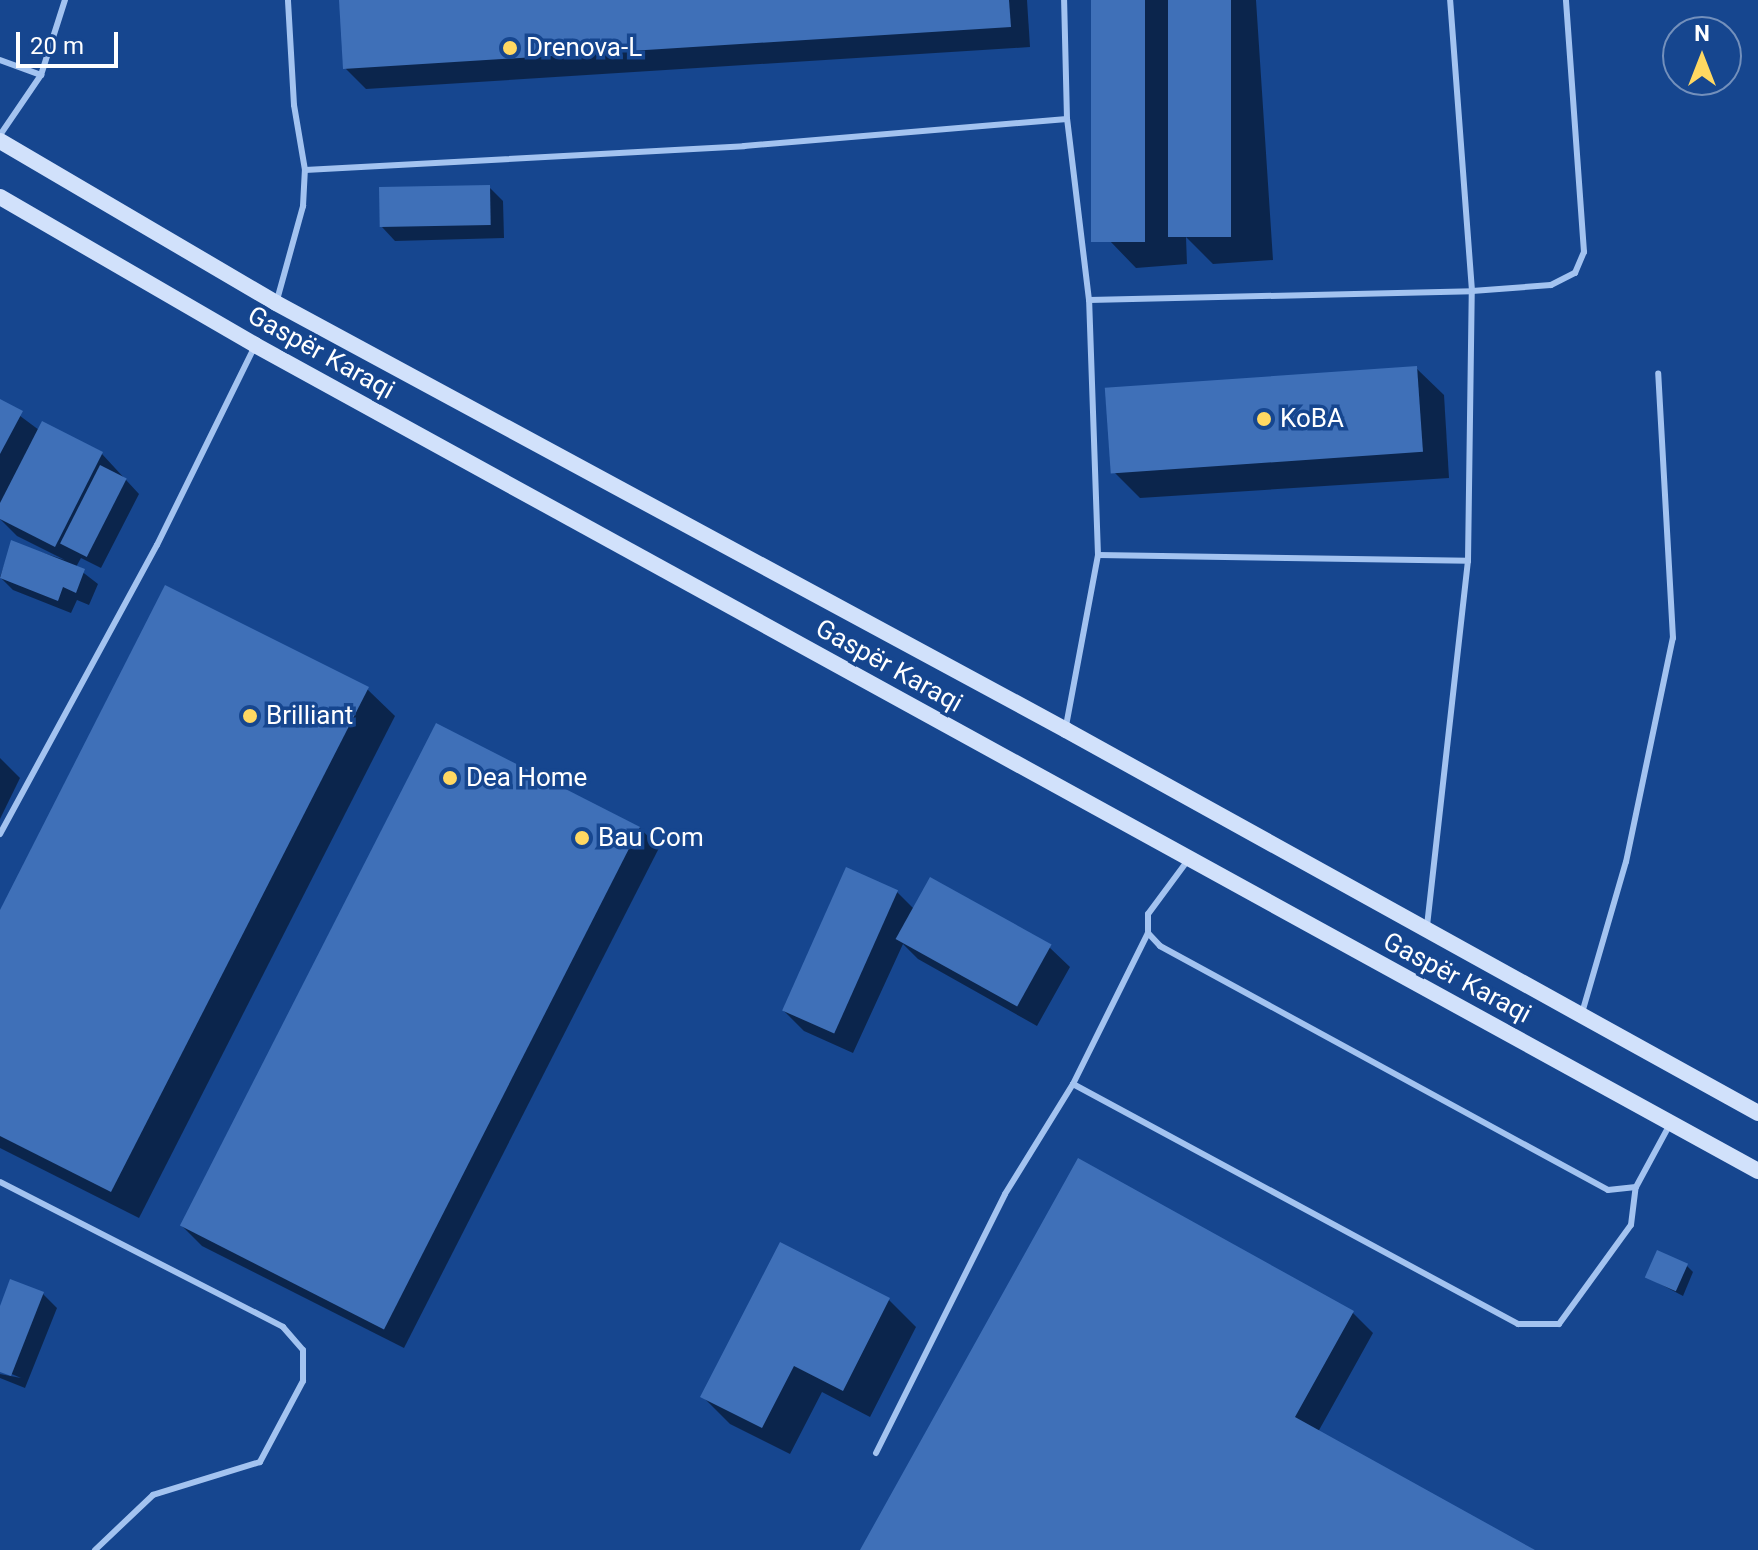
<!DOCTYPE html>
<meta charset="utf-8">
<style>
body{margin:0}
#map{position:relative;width:1758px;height:1550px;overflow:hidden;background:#16468f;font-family:Roboto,sans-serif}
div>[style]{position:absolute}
.shadow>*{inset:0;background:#0007}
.building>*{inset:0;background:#3f70b8;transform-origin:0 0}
.service>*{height:6px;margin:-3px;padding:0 3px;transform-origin:3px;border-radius:3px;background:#a3c3f0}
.secondary>*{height:16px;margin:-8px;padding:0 8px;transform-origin:8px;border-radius:8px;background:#d1e1fb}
.dots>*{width:22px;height:22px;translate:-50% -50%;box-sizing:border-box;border:4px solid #16468f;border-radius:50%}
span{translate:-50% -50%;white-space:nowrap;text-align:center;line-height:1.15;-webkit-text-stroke:7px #16468f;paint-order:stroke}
.poi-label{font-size:26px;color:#fff}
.left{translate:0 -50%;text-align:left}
.street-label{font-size:26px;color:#fff}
.north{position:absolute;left:1662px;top:16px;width:80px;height:80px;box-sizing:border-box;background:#16468f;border:2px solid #7390bc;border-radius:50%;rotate:0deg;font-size:22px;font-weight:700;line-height:32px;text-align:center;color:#fff}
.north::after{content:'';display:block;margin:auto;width:28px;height:36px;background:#ffd862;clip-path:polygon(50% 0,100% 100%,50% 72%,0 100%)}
.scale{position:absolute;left:16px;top:32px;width:102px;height:36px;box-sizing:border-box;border:4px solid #fff;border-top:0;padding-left:10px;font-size:24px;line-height:28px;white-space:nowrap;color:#fff;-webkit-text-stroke:6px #16468f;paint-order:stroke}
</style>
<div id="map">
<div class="shadow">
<div style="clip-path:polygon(341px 0,1027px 0,1030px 47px,366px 89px,345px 68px)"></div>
<div style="clip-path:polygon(1093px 0,1256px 0,1273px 260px,1213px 264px,1186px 237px,1187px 264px,1136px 268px,1109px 240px)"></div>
<div style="clip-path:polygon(490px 188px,503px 201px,504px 238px,395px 241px,382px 227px)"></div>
<div style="clip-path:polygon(1416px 368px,1444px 395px,1449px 478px,1140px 498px,1113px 471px)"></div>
<div style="clip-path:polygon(0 401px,39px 430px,42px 424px,102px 454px,139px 494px,101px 568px,81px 558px,76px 567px,98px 584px,89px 605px,77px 600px,71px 613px,13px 590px,0 577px,12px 543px,65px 560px,17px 536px,0 519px)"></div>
<div style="clip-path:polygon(367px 689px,395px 716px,139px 1218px,0 1148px,0 914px)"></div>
<div style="clip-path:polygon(0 758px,20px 778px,0 819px)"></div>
<div style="clip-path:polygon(639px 827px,659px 848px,404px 1348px,202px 1246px,181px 1225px)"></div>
<div style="clip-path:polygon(897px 892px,914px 909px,1049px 947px,1070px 967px,1037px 1026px,918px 959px,903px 944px,853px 1053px,804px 1031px,783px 1010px)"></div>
<div style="clip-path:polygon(1687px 1266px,1693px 1272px,1683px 1296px,1647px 1277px)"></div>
<div style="clip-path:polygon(43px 1294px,57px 1308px,25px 1388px,0 1378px,0 1374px,21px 1378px,0 1369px,0 1311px)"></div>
<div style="clip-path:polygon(889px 1300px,916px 1327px,870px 1417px,822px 1392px,790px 1454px,730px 1424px,703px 1397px)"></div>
<div style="clip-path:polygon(1352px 1312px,1373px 1333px,1318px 1432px,1531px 1550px,862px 1550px)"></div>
</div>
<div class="building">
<div style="clip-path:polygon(339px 0,1009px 0,1011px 27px,343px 69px)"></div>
<div style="left:1091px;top:0;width:54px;height:242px"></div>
<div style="left:1168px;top:0;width:63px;height:237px"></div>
<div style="left:490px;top:185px;width:40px;height:111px;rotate:89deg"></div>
<div style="left:1417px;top:366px;width:86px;height:313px;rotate:86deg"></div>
<div style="clip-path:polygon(0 399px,23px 411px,0 454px)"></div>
<div style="clip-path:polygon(42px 421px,103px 452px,55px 547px,0 519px,0 503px)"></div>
<div style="left:100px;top:465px;width:30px;height:88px;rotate:27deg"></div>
<div style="clip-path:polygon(11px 540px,85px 569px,76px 593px,63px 587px,58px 601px,0 578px)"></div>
<div style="clip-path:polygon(165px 585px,369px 687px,111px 1192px,0 1136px,0 910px)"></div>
<div style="left:436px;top:723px;width:229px;height:564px;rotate:27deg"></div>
<div style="left:846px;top:867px;width:57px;height:157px;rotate:24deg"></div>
<div style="left:930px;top:877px;width:139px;height:71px;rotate:29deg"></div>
<div style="clip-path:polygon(1078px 1158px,1354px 1311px,1295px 1417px,1535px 1550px,860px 1550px)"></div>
<div style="clip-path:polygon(780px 1242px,890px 1298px,843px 1391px,794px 1366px,762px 1428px,700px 1397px)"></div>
<div style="left:1657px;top:1250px;width:34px;height:30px;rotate:24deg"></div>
<div style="clip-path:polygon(10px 1279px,44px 1292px,11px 1376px,0 1372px,0 1306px)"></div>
</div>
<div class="service">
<div style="left:0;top:60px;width:44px;rotate:20.1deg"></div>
<div style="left:0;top:135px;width:73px;rotate:-55.7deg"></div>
<div style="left:41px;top:75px;width:79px;rotate:-72.3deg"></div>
<div style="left:305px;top:170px;width:440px;rotate:-3.1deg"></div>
<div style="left:744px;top:146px;width:324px;rotate:-4.8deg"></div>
<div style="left:1067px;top:119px;width:119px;rotate:-91.4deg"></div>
<div style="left:277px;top:300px;width:98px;rotate:-74.5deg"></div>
<div style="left:303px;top:206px;width:36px;rotate:-87deg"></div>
<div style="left:305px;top:170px;width:66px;rotate:-99.6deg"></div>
<div style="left:294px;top:105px;width:105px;rotate:-93.3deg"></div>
<div style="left:1089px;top:300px;width:383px;rotate:-1.3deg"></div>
<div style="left:1472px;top:291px;width:292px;rotate:-94.3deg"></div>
<div style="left:1098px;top:555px;width:370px;rotate:0.9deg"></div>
<div style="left:1066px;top:726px;width:174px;rotate:-79.4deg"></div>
<div style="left:1098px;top:555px;width:255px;rotate:-92deg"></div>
<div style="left:1089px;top:300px;width:182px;rotate:-96.9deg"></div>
<div style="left:0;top:834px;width:329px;rotate:-61.5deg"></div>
<div style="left:157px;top:545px;width:220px;rotate:-63.8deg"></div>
<div style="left:1188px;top:860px;width:67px;rotate:126.5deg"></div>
<div style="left:1148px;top:914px;width:19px;rotate:90deg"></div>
<div style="left:1148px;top:933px;width:18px;rotate:47deg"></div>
<div style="left:1160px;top:946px;width:510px;rotate:28.57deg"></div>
<div style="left:1608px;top:1190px;width:28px;rotate:-6deg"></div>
<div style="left:1636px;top:1187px;width:72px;rotate:-61.6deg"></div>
<div style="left:1427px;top:926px;width:367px;rotate:-83.6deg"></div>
<div style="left:1468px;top:561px;width:270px;rotate:-89.2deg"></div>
<div style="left:1472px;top:291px;width:79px;rotate:-4.3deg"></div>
<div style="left:1551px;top:285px;width:27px;rotate:-27deg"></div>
<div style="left:1575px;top:273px;width:23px;rotate:-67deg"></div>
<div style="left:1584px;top:252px;width:253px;rotate:-94.1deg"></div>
<div style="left:1582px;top:1013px;width:157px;rotate:-73.8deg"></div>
<div style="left:1626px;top:862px;width:229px;rotate:-78.2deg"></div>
<div style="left:1673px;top:638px;width:265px;rotate:-93.2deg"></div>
<div style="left:1073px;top:1084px;width:506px;rotate:28.34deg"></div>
<div style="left:1518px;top:1324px;width:41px"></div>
<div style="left:1559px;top:1324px;width:122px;rotate:-54deg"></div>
<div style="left:1631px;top:1225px;width:38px;rotate:-83deg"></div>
<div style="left:0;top:1182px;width:318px;rotate:27.1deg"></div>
<div style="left:283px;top:1327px;width:30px;rotate:49deg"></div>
<div style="left:303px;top:1350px;width:31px;rotate:90deg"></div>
<div style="left:303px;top:1381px;width:92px;rotate:118deg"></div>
<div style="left:260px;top:1462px;width:112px;rotate:162.9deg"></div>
<div style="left:153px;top:1495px;width:80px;rotate:136.5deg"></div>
<div style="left:876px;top:1453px;width:289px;rotate:-63.5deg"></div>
<div style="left:1005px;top:1194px;width:129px;rotate:-58.3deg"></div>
<div style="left:1073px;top:1084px;width:169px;rotate:-63.6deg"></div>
</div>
<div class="secondary">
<div style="left:0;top:141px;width:320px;rotate:30.4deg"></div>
<div style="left:276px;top:303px;width:898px;rotate:28.39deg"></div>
<div style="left:1066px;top:730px;width:791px;rotate:28.96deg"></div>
<div style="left:0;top:197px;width:295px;rotate:30.1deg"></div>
<div style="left:255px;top:345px;width:1715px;rotate:28.79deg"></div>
</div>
<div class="dots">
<div style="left:510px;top:48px;background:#ffd862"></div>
<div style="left:1264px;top:419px;background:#ffd862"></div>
<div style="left:250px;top:716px;background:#ffd862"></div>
<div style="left:450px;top:778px;background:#ffd862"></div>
<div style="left:582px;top:838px;background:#ffd862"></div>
</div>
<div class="poi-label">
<span class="left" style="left:526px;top:48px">Drenova-L</span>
<span class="left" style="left:1280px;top:419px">KoBA</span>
<span class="left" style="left:266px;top:716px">Brilliant</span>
<span class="left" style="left:466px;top:778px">Dea Home</span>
<span class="left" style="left:598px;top:838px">Bau Com</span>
</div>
<div class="street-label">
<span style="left:321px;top:353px;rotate:29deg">Gaspër Karaqi</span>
<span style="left:889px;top:666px;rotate:29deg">Gaspër Karaqi</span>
<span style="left:1457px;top:978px;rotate:28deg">Gaspër Karaqi</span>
</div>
<div class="north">N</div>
<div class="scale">20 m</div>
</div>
